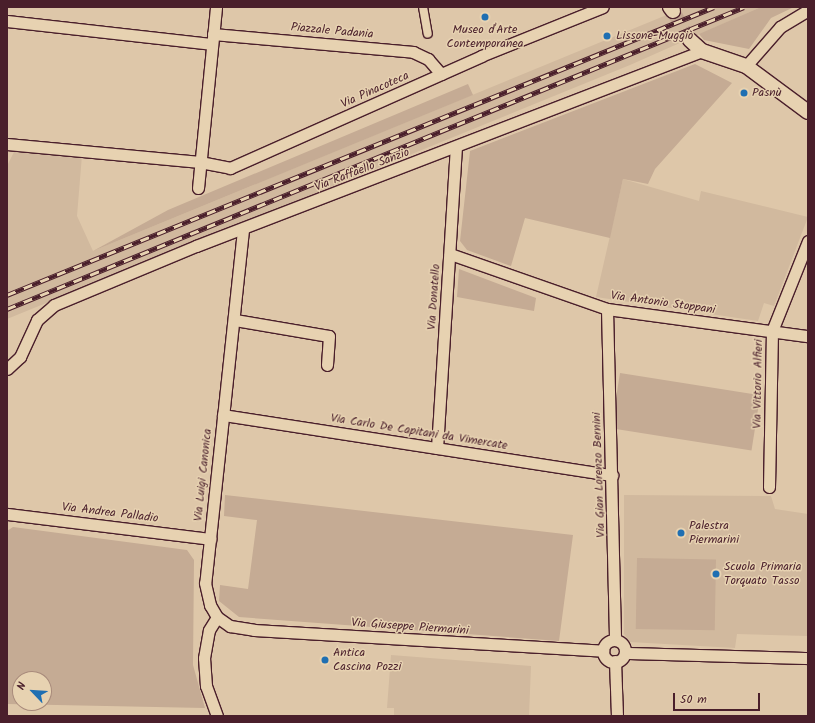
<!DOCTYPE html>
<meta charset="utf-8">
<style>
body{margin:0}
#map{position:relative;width:815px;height:723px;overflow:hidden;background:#dec7a9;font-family:Kalam,sans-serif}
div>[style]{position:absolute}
.built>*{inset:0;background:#d1b99e}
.green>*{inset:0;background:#c5ab94;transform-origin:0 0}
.tertiary-tunnel>*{height:14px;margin-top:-7px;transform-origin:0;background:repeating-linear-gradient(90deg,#c0a590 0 14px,transparent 0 21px)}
.roads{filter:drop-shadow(1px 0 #4a1f2b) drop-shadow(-1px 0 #4a1f2b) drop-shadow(0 1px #4a1f2b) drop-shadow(0 -1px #4a1f2b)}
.pedestrian>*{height:8px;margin:-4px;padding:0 4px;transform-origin:4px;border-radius:4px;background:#e7d2b1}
.minor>*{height:11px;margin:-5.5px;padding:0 5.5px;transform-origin:5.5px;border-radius:5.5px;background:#e7d2b1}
.minor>.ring{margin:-5.5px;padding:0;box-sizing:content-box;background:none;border:11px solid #e7d2b1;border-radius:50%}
.tertiary>*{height:14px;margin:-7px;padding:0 7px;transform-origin:7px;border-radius:7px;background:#e7d2b1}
.rail>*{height:4.5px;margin-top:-2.25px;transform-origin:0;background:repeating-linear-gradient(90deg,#e7d2b1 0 9px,#4a1f2b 0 18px);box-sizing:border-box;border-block:1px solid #4a1f2b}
.dots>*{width:11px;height:11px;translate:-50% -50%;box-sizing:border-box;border:2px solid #e7d2b1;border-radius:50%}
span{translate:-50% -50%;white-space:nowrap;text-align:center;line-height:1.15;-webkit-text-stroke:3px #e7d2b1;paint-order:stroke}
.poi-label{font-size:12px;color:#4a1f2b}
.left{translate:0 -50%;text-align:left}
.street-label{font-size:12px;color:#4a1f2b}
.frame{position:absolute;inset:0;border:8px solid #4a1f2b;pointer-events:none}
.north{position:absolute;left:12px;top:671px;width:40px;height:40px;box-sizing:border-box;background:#e7d2b1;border:1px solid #a88a7b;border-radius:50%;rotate:295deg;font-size:11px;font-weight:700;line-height:16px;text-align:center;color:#4a1f2b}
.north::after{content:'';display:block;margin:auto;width:14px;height:18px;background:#1f6fb2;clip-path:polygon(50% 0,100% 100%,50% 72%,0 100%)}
.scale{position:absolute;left:673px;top:693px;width:87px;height:18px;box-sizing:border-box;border:2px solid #4a1f2b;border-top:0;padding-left:5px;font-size:12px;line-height:14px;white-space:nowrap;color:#4a1f2b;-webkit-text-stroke:3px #e7d2b1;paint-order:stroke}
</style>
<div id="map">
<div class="built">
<div style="clip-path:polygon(686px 7px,761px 7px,630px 65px,7px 319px,7px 166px,16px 148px,50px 149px,57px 156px,82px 155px,77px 216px,93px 251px)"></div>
<div style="clip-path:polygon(623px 179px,699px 201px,701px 191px,808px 217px,774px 306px,764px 303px,758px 321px,596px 297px)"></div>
<div style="clip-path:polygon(624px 495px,771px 496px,775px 509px,808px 514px,808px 636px,737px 634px,735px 648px,630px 642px,624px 634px)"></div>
<div style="clip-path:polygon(391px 655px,531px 666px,529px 716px,394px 716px,394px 708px,387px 708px)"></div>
</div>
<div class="green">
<div style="clip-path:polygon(761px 7px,794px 7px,771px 18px,749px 49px,704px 40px,699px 34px)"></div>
<div style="clip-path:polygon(695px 64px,732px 83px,655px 169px,648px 184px,623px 179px,610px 238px,525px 218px,511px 266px,467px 250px,460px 241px,470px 151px)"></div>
<div style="clip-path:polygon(468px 84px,473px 95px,93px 251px,168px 210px)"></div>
<div style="clip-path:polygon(459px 269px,536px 298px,534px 311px,457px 297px)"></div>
<div style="left:620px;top:373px;width:142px;height:56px;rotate:9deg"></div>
<div style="clip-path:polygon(225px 495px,573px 535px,559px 641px,239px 617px,219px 601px,220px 585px,248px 589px,257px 520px,224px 516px)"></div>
<div style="clip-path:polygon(evenodd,13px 527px,187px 550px,194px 560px,193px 665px,205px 708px,7px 704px,7px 531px,13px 527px,20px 679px,44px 679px,44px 703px,20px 703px,20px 679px)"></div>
<div style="left:637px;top:558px;width:79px;height:71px;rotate:1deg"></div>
</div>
<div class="tertiary-tunnel">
<div style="left:673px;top:11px;width:34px;rotate:60deg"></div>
</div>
<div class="roads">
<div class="pedestrian">
<div style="left:423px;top:7px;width:27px;rotate:80deg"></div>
</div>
<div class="minor">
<div style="left:7px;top:21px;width:205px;rotate:6.4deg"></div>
<div style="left:213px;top:34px;width:201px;rotate:5.1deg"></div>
<div style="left:413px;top:52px;width:17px;rotate:25deg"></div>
<div style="left:428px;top:59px;width:20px;rotate:49deg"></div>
<div style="left:746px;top:66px;width:52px;rotate:-48.9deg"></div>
<div style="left:780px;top:27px;width:33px;rotate:-31deg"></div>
<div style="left:7px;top:144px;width:194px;rotate:5.3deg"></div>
<div style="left:200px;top:162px;width:31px;rotate:11deg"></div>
<div style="left:230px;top:168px;width:275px;rotate:-24deg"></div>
<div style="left:481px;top:56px;width:131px;rotate:-21.9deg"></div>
<div style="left:198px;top:188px;width:182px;rotate:-84.3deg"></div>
<div style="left:243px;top:230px;width:355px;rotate:96.1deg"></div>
<div style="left:205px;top:583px;width:23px;rotate:77deg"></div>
<div style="left:210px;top:605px;width:14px;rotate:60deg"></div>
<div style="left:217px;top:617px;width:16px;rotate:35deg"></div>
<div style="left:230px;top:626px;width:24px;rotate:9deg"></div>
<div style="left:254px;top:630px;width:350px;rotate:3.4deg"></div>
<div style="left:450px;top:254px;width:166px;rotate:19.3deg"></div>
<div style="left:607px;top:309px;width:203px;rotate:7.7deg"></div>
<div style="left:607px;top:309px;width:331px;rotate:88.6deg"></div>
<div style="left:235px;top:320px;width:95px;rotate:9.7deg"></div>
<div style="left:329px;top:336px;width:29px;rotate:94deg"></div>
<div style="left:7px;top:369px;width:18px;rotate:-43deg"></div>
<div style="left:20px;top:357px;width:41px;rotate:-65.3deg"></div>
<div style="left:37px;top:320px;width:23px;rotate:-41deg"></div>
<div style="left:54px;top:305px;width:154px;rotate:-22.6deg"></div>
<div style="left:196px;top:246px;width:542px;rotate:-21.08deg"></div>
<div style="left:223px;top:415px;width:394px;rotate:8.8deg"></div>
<div style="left:437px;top:448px;width:301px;rotate:-86.4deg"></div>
<div style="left:769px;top:487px;width:156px;rotate:-88.9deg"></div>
<div style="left:772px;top:331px;width:97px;rotate:-68.2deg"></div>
<div style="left:7px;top:514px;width:205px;rotate:7deg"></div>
<div class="ring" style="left:603px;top:640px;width:11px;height:11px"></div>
<div style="left:625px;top:653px;width:183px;rotate:1.6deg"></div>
<div style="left:615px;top:661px;width:55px;rotate:87.9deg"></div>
<div style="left:217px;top:716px;width:32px;rotate:-110deg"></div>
<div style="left:206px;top:686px;width:28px;rotate:-94deg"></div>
<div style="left:204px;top:658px;width:28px;rotate:-80deg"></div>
<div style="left:209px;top:630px;width:15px;rotate:-58deg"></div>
</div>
<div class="tertiary">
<div style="left:670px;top:7px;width:5px;rotate:53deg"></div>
<div style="left:690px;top:40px;width:16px;rotate:43deg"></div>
<div style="left:702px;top:51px;width:46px;rotate:18.8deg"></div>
<div style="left:746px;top:66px;width:77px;rotate:36.6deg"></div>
</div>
</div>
<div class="rail">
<div style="left:7px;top:295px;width:763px;rotate:-22.16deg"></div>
<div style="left:7px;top:309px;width:796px;rotate:-22.28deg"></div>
</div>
<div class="dots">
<div style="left:485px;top:17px;background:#1f6fb2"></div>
<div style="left:607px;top:36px;background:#1f6fb2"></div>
<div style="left:744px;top:93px;background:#1f6fb2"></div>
<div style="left:681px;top:533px;background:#1f6fb2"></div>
<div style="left:716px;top:574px;background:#1f6fb2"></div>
<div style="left:325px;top:660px;background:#1f6fb2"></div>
</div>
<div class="poi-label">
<span style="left:485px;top:37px">Museo d'Arte<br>Contemporanea</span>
<span class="left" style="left:616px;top:36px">Lissone-Muggiò</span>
<span class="left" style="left:752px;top:93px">Pasnù</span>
<span class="left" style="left:689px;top:533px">Palestra<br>Piermarini</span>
<span class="left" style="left:724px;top:574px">Scuola Primaria<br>Torquato Tasso</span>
<span class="left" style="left:333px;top:660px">Antica<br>Cascina Pozzi</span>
</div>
<div class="street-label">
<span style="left:332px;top:31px;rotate:5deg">Piazzale Padania</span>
<span style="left:375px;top:90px;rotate:-24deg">Via Pinacoteca</span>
<span style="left:362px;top:170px;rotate:-21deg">Via Raffaello Sanzio</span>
<span style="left:434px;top:297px;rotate:-86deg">Via Donatello</span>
<span style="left:663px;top:303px;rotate:8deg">Via Antonio Stoppani</span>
<span style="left:758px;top:384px;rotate:-89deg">Via Vittorio Alfieri</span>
<span style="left:419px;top:432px;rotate:9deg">Via Carlo De Capitani da Vimercate</span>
<span style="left:203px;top:475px;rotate:-84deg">Via Luigi Canonica</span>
<span style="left:599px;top:475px;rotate:-92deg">Via Gian Lorenzo Bernini</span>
<span style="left:110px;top:513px;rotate:7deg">Via Andrea Palladio</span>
<span style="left:410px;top:627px;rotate:4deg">Via Giuseppe Piermarini</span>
</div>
<div class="frame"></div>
<div class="north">N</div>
<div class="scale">50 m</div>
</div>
